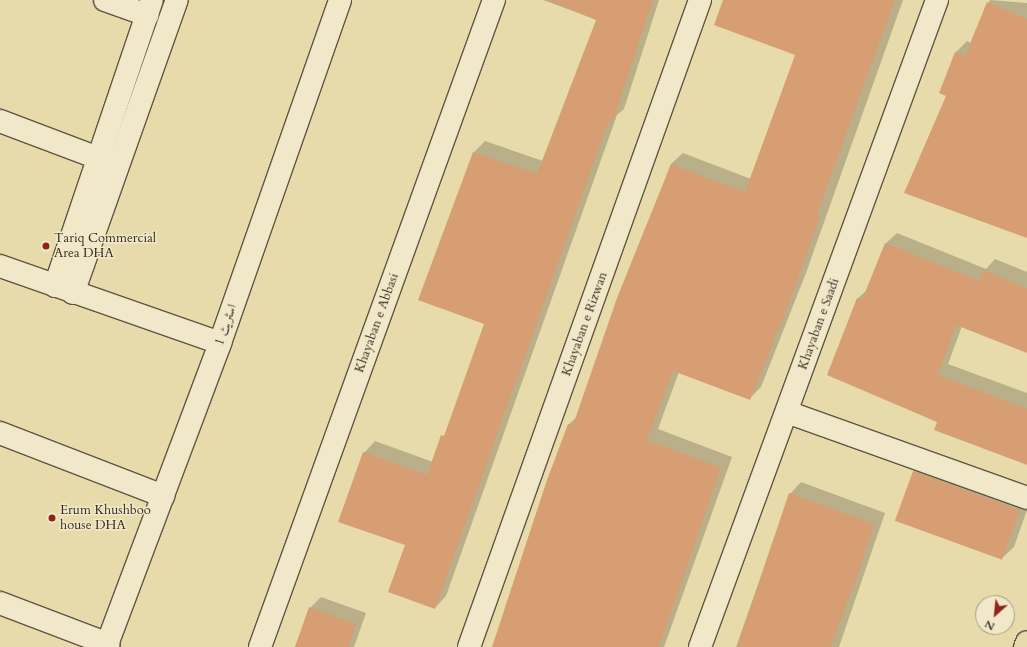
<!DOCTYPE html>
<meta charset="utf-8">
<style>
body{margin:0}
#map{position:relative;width:1027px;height:647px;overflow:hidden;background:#e8dbab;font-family:Cardo,Amiri,serif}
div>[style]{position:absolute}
.shadow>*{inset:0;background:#0003}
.building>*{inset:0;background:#d89e73;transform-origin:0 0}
.roads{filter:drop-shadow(1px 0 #605642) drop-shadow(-1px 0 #605642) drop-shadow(0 1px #605642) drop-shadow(0 -1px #605642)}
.minor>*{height:22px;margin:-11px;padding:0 11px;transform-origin:11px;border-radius:11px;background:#f0e8c8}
.primary>*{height:22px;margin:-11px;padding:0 11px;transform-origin:11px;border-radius:11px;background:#e8dbab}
.dots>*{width:11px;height:11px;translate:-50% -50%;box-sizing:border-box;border:2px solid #f0e8c8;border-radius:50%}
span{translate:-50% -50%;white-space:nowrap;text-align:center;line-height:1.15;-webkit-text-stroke:3px #f0e8c8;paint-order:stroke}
.poi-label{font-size:13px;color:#332a1f}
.left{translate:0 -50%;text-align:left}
.street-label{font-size:13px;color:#332a1f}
.north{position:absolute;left:975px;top:595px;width:40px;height:40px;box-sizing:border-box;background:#f0e8c8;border:1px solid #a49c84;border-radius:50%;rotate:207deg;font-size:11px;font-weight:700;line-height:16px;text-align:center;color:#332a1f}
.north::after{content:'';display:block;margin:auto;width:14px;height:18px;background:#8f2418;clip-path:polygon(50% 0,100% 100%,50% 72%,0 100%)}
</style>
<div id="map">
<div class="shadow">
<div style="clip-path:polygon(543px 0,659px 0,624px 109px,617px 115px,446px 596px,435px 608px,364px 453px,375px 441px,433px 462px,447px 431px,485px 323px,419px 300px,474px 152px,485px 141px,543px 161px,597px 20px)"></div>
<div style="clip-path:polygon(724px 0,903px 0,806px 273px,761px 387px,750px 398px,679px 372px,658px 429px,732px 457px,664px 647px,493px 647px,548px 480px,569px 424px,578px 416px,671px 164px,683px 153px,751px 179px,797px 55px)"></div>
<div style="clip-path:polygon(990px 0,1027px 3px,1027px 237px,905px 192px,947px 95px,940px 93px,956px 52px,967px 41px,971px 43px)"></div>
<div style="clip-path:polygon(897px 233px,986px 269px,995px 259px,1027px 272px,1027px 352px,962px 326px,948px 364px,1027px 393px,1027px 460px,828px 375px,858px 298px,868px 289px,885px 244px)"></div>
<div style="clip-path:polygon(926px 460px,1027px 498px,1027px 510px,1014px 547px,1002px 558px,914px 472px)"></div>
<div style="clip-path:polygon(801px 482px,885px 513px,839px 647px,736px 647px,790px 494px)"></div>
<div style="clip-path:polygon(321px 597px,366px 613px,354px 647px,295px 647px,310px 608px)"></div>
</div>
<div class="building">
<div style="clip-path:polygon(548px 0,653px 0,613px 121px,609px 120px,435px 609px,388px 592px,405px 545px,338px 522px,363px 452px,427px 475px,441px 435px,444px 436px,484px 324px,418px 300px,473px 152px,537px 174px,596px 20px)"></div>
<div style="clip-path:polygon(723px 0,895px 0,817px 214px,820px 215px,796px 285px,750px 400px,673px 371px,647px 440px,721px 468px,659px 647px,492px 647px,547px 480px,568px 424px,573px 425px,617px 298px,671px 164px,745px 192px,795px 55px,714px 25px)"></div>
<div style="clip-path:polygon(987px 2px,1027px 19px,1027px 238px,904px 193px,946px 96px,939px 93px,955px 52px,965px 56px)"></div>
<div style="clip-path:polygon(885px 243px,979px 281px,983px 270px,1027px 288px,1027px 353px,956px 325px,938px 375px,1027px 409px,1027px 465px,934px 430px,937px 422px,827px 375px,857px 298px,862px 300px)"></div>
<div style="left:913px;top:471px;width:114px;height:53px;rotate:20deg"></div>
<div style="clip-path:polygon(789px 493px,874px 524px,859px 570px,831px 647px,737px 647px)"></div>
<div style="clip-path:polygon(309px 607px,356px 624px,348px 647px,295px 647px)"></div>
</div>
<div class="roads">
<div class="minor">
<div style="left:105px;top:0;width:45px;rotate:19.7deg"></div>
<div style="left:0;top:121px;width:105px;rotate:20.7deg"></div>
<div style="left:0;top:266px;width:233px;rotate:19.3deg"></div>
<div style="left:55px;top:286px;width:302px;rotate:-71.3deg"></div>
<div style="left:73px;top:293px;width:311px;rotate:-70.5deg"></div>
<div style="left:787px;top:412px;width:255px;rotate:19.7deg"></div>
<div style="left:0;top:433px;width:175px;rotate:21.1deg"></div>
<div style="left:0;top:603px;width:116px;rotate:20.8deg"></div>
<div style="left:106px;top:647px;width:325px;rotate:-69.4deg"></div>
<div style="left:220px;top:343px;width:363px;rotate:-70.7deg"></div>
<div style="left:260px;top:647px;width:688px;rotate:-70.12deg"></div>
<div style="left:469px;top:647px;width:687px;rotate:-70.35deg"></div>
<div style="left:700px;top:647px;width:689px;rotate:-69.88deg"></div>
</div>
<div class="primary">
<div style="left:1025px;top:647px;width:5px;rotate:-68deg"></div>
</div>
</div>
<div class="dots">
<div style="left:46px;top:246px;background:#8f2418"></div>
<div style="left:52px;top:518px;background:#8f2418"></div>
</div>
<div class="poi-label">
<span class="left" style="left:54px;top:246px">Tariq Commercial<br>Area DHA</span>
<span class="left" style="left:60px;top:518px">Erum Khushboo<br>house DHA</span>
</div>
<div class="street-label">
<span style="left:377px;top:323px;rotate:-70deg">Khayaban e Abbasi</span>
<span style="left:585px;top:324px;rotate:-70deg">Khayaban e Rizwan</span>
<span style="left:819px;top:324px;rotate:-70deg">Khayaban e Saadi</span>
<span style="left:226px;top:325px;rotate:-71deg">اسٹریٹ 1</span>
</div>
<div class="north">N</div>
</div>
